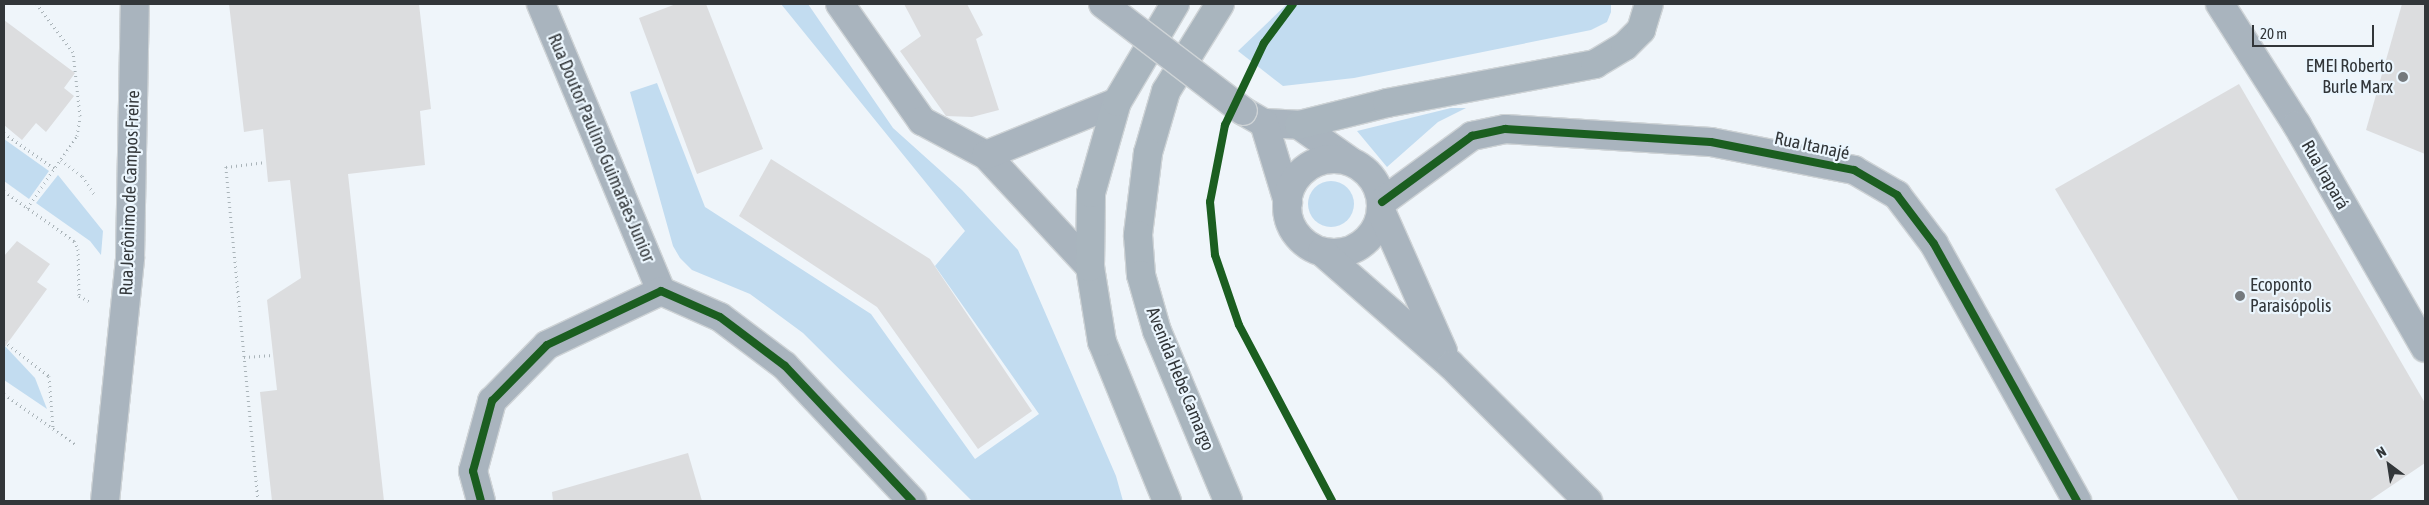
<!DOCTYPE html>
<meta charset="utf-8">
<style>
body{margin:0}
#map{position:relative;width:2429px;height:505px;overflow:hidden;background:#eff5fa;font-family:"Asap Condensed",sans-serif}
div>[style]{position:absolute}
.green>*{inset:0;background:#c2dcf0}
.round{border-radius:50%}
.building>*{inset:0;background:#dcdddf}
.path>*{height:3px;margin-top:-1.5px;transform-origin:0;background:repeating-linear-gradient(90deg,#aab4b9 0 1px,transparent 0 5px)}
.roads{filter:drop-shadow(1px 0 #ced3d6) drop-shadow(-1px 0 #ced3d6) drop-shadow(0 1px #ced3d6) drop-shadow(0 -1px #ced3d6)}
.minor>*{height:28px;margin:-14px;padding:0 14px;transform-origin:14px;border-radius:14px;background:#a9b4be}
.minor>.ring{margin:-14px;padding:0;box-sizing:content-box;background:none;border:28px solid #a9b4be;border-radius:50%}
.tertiary>*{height:28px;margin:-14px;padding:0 14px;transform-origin:14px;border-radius:14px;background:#a9b4be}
.primary>*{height:28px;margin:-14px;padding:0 14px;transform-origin:14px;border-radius:14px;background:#a9b5be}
.bridges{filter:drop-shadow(1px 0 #ced3d6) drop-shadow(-1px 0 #ced3d6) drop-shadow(0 1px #ced3d6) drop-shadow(0 -1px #ced3d6)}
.minor-bridge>*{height:28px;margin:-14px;padding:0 14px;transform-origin:14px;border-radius:14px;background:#a9b4be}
.cycleway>*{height:8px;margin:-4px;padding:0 4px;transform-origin:4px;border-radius:4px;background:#1b5e20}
.dots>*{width:14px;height:14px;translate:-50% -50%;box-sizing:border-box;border:2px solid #ebf6fe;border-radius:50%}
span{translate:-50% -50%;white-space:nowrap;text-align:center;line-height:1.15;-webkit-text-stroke:4.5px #ebf6fe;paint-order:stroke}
.poi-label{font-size:18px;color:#323639}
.right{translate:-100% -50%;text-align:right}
.left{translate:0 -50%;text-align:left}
.street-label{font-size:18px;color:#323639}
.frame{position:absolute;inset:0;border:5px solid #323639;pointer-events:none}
.north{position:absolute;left:2364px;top:440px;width:50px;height:50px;-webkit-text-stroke:4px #ebf6fe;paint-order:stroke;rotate:329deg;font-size:14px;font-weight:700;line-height:20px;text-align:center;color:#323639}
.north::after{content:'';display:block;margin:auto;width:18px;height:22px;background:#323639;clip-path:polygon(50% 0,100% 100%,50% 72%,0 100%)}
.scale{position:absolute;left:2252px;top:25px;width:122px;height:22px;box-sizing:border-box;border:2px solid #323639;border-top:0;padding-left:6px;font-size:15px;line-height:18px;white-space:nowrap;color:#323639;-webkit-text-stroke:4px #ebf6fe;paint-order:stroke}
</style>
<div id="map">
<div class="green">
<div style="clip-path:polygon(781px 4px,808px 4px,893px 128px,962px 190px,1018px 250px,1116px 476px,1123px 501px,972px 501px,803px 333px,750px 294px,692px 270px,680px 258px,673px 246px,630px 92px,657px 83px,705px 207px,871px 314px,975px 459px,1039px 414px,935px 266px,965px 231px)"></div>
<div style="clip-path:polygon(1287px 4px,1611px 4px,1611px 12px,1607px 22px,1591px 30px,1354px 78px,1283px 86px,1238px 51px)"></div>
<div style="clip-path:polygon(1451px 108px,1466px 108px,1438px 122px,1387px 167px,1357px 131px)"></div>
<div style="clip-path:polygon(4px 139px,49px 171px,29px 199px,4px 181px)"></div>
<div style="clip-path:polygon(58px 175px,103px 231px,101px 255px,90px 241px,36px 203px)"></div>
<div class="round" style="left:1308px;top:181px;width:46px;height:46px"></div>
<div style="clip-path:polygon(4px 345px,35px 378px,47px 409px,4px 380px)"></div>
</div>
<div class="building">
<div style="clip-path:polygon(229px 4px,419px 4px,431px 109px,420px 111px,425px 165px,348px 174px,384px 501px,272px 501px,260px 392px,277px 390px,267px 300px,301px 278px,290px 180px,268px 182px,263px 129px,244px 132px)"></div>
<div style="clip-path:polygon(676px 4px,706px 4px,763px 149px,697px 174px,639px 18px)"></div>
<div style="clip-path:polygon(904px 4px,967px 4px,983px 35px,976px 39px,999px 110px,972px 117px,946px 116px,900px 51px,921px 36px)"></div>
<div style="clip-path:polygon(2402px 4px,2425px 4px,2425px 154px,2366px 130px)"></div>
<div style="clip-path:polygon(4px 20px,75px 73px,64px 88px,74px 96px,46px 132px,36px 123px,22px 140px,4px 125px)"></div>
<div style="clip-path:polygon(2239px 84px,2425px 403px,2425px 463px,2369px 501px,2239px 501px,2055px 189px)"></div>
<div style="clip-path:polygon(771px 159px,930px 259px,1032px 411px,978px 449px,877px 307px,739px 216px)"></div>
<div style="clip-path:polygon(17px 241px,50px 264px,37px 282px,47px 289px,4px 348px,4px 256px)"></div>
<div style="clip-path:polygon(688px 453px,702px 501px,553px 501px,552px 492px)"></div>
</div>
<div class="path">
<div style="left:4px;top:133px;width:62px;rotate:35.2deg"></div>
<div style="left:61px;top:160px;width:26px;rotate:37deg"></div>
<div style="left:82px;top:176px;width:23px;rotate:56deg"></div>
<div style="left:4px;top:191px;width:86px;rotate:35.5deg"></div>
<div style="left:74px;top:241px;width:9px;rotate:63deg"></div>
<div style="left:78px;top:249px;width:47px;rotate:88.8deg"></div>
<div style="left:79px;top:296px;width:11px;rotate:27deg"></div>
<div style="left:27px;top:208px;width:88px;rotate:-55.2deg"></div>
<div style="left:77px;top:136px;width:20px;rotate:-81deg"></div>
<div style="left:80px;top:116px;width:64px;rotate:-96.2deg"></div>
<div style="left:73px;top:52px;width:60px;rotate:-126.9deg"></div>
<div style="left:4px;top:341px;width:57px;rotate:37.9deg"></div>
<div style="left:49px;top:376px;width:52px;rotate:85.6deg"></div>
<div style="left:244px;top:357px;width:29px;rotate:-4deg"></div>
<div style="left:4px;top:394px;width:87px;rotate:35.2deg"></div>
<div style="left:258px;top:501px;width:336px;rotate:-95.5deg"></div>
<div style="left:226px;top:167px;width:40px;rotate:-7.1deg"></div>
</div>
<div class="roads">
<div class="minor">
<div style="left:541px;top:4px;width:311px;rotate:67.3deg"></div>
<div style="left:840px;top:4px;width:143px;rotate:55deg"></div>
<div style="left:922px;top:121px;width:72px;rotate:28deg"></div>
<div style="left:986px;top:155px;width:153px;rotate:47.1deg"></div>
<div style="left:2220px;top:4px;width:143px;rotate:57.5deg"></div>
<div style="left:2297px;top:125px;width:257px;rotate:60.1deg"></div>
<div style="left:1243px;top:111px;width:24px;rotate:30deg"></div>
<div style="left:1264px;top:123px;width:35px;rotate:3deg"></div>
<div style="left:1299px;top:125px;width:62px;rotate:35.2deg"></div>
<div style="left:1264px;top:123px;width:83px;rotate:73.1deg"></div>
<div style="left:986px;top:155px;width:141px;rotate:-22deg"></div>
<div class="ring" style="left:1287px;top:159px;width:66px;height:66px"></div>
<div style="left:1382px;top:202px;width:112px;rotate:-36.3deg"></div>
<div style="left:1472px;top:136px;width:34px;rotate:-12deg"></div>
<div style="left:1505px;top:129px;width:206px;rotate:3.6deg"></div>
<div style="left:1711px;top:142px;width:146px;rotate:11.1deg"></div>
<div style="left:1854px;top:170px;width:50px;rotate:30.2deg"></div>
<div style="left:1897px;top:195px;width:61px;rotate:52.9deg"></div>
<div style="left:1934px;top:244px;width:294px;rotate:60.9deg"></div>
<div style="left:105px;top:501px;width:245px;rotate:-84.1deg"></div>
<div style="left:130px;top:257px;width:253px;rotate:-88.9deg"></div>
<div style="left:481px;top:501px;width:31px;rotate:-105deg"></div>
<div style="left:473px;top:471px;width:73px;rotate:-74.8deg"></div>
<div style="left:492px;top:401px;width:78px;rotate:-45.5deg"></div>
<div style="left:547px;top:345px;width:126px;rotate:-25.3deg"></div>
<div style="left:661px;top:291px;width:64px;rotate:23.8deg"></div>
<div style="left:720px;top:317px;width:81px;rotate:37deg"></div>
<div style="left:785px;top:366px;width:185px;rotate:46.7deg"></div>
</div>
<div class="tertiary">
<div style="left:1381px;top:211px;width:153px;rotate:66.1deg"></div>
<div style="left:1322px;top:252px;width:171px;rotate:41.2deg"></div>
<div style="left:1451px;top:365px;width:193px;rotate:44.8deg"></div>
</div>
<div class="primary">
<div style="left:1220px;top:4px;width:102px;rotate:121.8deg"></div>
<div style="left:1166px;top:91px;width:65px;rotate:106.2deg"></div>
<div style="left:1148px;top:153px;width:83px;rotate:97deg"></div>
<div style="left:1138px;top:235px;width:40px;rotate:85.7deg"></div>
<div style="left:1141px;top:275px;width:58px;rotate:74.1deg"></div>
<div style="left:1157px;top:331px;width:184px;rotate:67.3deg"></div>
<div style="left:1299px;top:125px;width:91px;rotate:-14deg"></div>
<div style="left:1387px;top:103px;width:212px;rotate:-10.6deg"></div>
<div style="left:1595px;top:64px;width:35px;rotate:-31deg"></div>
<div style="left:1625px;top:46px;width:23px;rotate:-45deg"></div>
<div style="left:1641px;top:30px;width:27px;rotate:-73deg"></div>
<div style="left:1167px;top:501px;width:172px;rotate:-112.2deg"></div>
<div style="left:1102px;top:342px;width:76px;rotate:-99.1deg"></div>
<div style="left:1090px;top:267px;width:74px;rotate:-89.2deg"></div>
<div style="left:1091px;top:193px;width:95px;rotate:-74.1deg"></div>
<div style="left:1117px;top:102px;width:114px;rotate:-59.4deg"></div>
</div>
</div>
<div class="bridges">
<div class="minor-bridge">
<div style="left:1103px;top:4px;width:176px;rotate:37.4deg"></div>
</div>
</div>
<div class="cycleway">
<div style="left:1293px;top:4px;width:49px;rotate:126.6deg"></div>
<div style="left:1264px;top:43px;width:91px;rotate:115.4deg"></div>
<div style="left:1225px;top:125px;width:78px;rotate:101deg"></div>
<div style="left:1210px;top:202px;width:53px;rotate:84.6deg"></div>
<div style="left:1215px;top:255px;width:74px;rotate:71.1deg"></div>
<div style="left:1239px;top:325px;width:199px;rotate:62.1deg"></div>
<div style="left:1382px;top:202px;width:112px;rotate:-36.3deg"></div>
<div style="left:1472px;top:136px;width:34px;rotate:-12deg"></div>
<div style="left:1505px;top:129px;width:206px;rotate:3.6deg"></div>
<div style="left:1711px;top:142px;width:146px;rotate:11.1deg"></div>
<div style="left:1854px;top:170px;width:50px;rotate:30.2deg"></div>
<div style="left:1897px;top:195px;width:61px;rotate:52.9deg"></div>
<div style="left:1934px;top:244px;width:294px;rotate:60.9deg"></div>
<div style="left:481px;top:501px;width:31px;rotate:-105deg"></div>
<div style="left:473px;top:471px;width:73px;rotate:-74.8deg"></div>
<div style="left:492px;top:401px;width:78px;rotate:-45.5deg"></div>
<div style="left:547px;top:345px;width:126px;rotate:-25.3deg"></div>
<div style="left:661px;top:291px;width:64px;rotate:23.8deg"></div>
<div style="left:720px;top:317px;width:81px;rotate:37deg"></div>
<div style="left:785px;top:366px;width:185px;rotate:46.7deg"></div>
</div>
<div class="dots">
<div style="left:2403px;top:77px;background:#74797d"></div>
<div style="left:2240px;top:296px;background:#74797d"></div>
</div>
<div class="poi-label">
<span class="right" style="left:2393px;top:77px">EMEI Roberto<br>Burle Marx</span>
<span class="left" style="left:2250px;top:296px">Ecoponto<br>Paraisópolis</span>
</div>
<div class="street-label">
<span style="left:1812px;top:146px;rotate:12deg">Rua Itanajé</span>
<span style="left:601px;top:148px;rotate:67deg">Rua Doutor Paulino Guimarães Junior</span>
<span style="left:2325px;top:175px;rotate:60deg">Rua Irapará</span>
<span style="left:130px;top:193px;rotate:-88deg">Rua Jerônimo de Campos Freire</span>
<span style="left:1180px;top:379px;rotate:68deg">Avenida Hebe Camargo</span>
</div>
<div class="frame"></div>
<div class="north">N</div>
<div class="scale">20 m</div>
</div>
